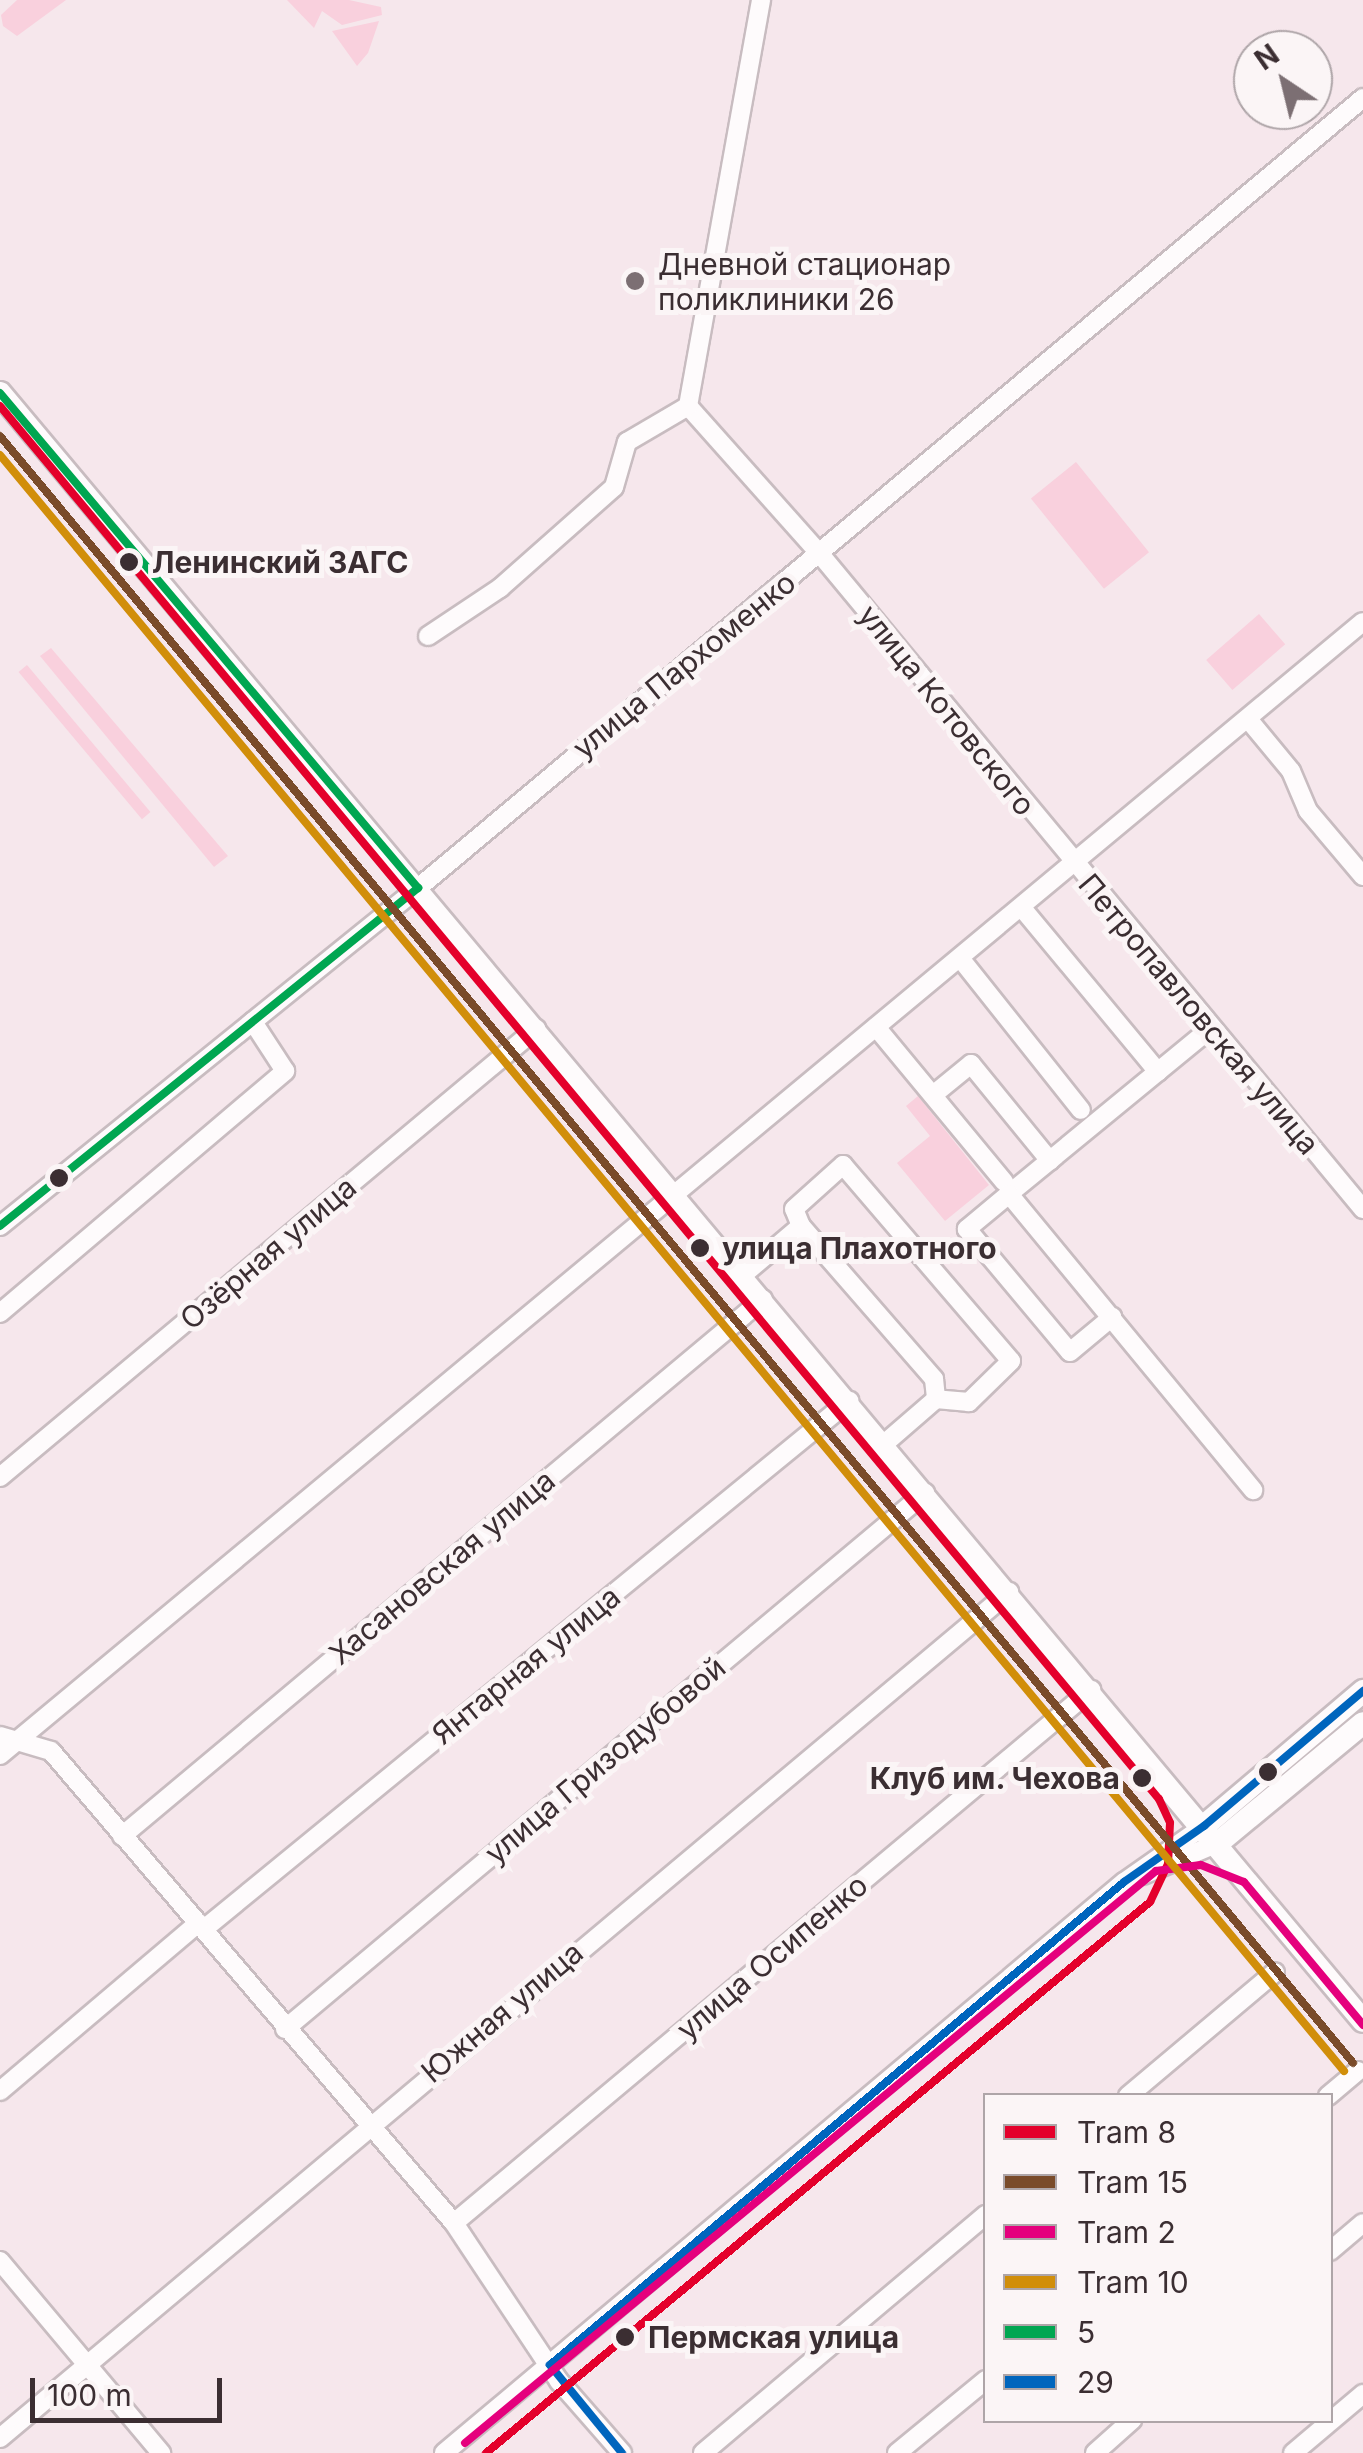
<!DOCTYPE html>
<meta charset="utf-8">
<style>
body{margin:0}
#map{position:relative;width:1363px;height:2453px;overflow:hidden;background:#f6e7ec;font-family:Inter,sans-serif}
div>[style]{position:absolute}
.green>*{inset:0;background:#f9d0dd;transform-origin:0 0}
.roads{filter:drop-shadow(2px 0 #c8bcc0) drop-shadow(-2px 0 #c8bcc0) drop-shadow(0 2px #c8bcc0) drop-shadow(0 -2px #c8bcc0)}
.minor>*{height:18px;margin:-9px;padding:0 9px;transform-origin:9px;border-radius:9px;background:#fefbfc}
.major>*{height:22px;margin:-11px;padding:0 11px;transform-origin:11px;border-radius:11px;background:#fefbfc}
.bus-1>*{height:8px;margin:-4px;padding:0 4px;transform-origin:4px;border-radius:4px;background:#00a651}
.bus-2>*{height:8px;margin:-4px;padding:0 4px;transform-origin:4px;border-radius:4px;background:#0065bd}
.tram-1>*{height:8px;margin:-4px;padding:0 4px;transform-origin:4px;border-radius:4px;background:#e4002b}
.tram-2>*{height:8px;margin:-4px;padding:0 4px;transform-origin:4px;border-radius:4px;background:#7a4b2a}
.tram-3>*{height:8px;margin:-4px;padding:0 4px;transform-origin:4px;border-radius:4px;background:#e5007d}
.tram-4>*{height:8px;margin:-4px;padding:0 4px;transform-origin:4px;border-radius:4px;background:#d18e0a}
.dots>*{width:28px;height:28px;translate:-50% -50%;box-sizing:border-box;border:5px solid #fbf5f6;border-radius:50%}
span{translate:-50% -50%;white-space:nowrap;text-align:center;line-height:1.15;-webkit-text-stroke:10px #fbf5f6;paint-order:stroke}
.poi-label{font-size:30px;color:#3b2e32}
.left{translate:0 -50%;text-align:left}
.stop-label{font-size:30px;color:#3b2e32;font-weight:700}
.right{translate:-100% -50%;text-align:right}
.street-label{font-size:30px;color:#3b2e32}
.legend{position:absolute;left:983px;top:2093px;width:350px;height:330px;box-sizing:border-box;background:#fbf5f6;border:2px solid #aea5a8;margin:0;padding:12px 18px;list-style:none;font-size:30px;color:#3b2e32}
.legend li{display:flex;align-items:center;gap:20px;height:50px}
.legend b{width:50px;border:2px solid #aea5a8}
.north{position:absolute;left:1233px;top:30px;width:100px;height:100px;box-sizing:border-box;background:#fbf5f6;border:2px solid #aea5a8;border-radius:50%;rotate:325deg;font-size:28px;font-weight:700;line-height:40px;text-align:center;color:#3b2e32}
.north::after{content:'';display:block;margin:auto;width:35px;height:45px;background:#7c6f73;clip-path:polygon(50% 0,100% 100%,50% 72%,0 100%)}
.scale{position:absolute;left:30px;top:2378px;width:192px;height:45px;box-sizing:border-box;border:5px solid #3b2e32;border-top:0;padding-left:12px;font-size:30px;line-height:35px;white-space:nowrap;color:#3b2e32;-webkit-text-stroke:8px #fbf5f6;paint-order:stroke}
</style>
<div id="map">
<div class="green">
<div style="clip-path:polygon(17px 0,66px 0,17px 36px,3px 26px,1px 15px)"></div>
<div style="clip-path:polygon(287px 0,349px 0,381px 7px,382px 15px,342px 25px,322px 11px,314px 28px)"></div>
<div style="clip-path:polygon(379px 21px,368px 53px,357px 66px,332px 31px)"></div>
<div style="left:1076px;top:462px;width:116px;height:58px;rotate:51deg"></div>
<div style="left:1259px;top:614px;width:40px;height:70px;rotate:49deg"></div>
<div style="clip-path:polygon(51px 648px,228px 856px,214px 867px,40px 656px)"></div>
<div style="left:27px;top:665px;width:192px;height:11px;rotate:50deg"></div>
<div style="clip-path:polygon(918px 1096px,989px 1185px,945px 1221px,897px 1163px,930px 1136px,906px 1106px)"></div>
</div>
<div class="roads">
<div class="minor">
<div style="left:688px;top:406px;width:198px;rotate:48.3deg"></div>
<div style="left:820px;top:554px;width:851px;rotate:50.34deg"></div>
<div style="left:688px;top:406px;width:413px;rotate:-79.8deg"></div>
<div style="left:428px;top:636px;width:87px;rotate:-33.7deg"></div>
<div style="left:500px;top:588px;width:152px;rotate:-41.5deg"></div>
<div style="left:614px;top:487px;width:47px;rotate:-73.9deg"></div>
<div style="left:627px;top:442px;width:71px;rotate:-30.5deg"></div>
<div style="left:1248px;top:719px;width:67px;rotate:50.4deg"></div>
<div style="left:1291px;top:771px;width:43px;rotate:67deg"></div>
<div style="left:1308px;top:811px;width:85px;rotate:49.8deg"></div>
<div style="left:1022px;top:908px;width:213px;rotate:50.3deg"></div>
<div style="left:960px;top:958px;width:194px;rotate:51.5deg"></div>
<div style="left:876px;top:1027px;width:201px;rotate:50.4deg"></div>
<div style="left:1211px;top:1028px;width:261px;rotate:140.6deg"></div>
<div style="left:1009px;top:1194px;width:384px;rotate:50.5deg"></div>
<div style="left:933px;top:1095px;width:49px;rotate:-39.2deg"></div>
<div style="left:971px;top:1064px;width:125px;rotate:50.8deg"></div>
<div style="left:1009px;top:1194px;width:55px;rotate:140.2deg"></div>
<div style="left:967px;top:1229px;width:160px;rotate:50.1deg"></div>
<div style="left:1070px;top:1352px;width:55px;rotate:-39.8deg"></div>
<div style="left:0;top:1226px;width:538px;rotate:-38.96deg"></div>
<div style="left:418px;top:888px;width:1232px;rotate:-39.89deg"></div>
<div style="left:801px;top:1226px;width:18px;rotate:-112deg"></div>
<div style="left:794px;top:1209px;width:66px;rotate:-41.9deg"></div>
<div style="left:843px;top:1165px;width:258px;rotate:49.4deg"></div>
<div style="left:1011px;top:1361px;width:59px;rotate:135.7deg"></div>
<div style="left:969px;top:1402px;width:33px;rotate:-175deg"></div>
<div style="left:743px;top:1275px;width:76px;rotate:-40.2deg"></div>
<div style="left:801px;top:1226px;width:203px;rotate:49deg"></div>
<div style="left:934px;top:1379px;width:20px;rotate:84deg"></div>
<div style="left:936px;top:1399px;width:69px;rotate:139.1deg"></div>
<div style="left:0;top:1313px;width:374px;rotate:-40.3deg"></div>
<div style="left:285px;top:1071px;width:59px;rotate:-123.1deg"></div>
<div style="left:0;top:1477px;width:699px;rotate:-39.89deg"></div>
<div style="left:0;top:1736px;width:53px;rotate:16.4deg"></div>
<div style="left:51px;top:1751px;width:621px;rotate:49.51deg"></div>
<div style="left:454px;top:2223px;width:190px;rotate:56.4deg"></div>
<div style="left:559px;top:2381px;width:96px;rotate:48.8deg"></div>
<div style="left:0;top:1755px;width:1772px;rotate:-39.74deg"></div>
<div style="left:122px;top:1836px;width:836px;rotate:-39.95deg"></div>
<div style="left:1143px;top:1875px;width:82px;rotate:-23.1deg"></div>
<div style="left:204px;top:1929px;width:834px;rotate:-39.3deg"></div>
<div style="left:285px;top:2029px;width:835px;rotate:-39.95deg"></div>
<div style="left:0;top:2091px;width:260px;rotate:-40.3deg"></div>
<div style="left:1128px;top:2096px;width:192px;rotate:-40.1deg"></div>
<div style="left:1328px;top:2096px;width:39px;rotate:-40deg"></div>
<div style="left:454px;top:2223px;width:831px;rotate:-39.92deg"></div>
<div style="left:1330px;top:2251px;width:43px;rotate:-40.3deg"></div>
<div style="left:0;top:2261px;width:251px;rotate:50deg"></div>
<div style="left:0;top:2438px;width:1317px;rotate:-39.98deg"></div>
<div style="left:444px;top:2453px;width:888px;rotate:-40.02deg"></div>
<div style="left:1124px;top:1882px;width:98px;rotate:-35deg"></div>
<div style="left:703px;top:2453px;width:370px;rotate:-40.1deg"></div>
<div style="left:897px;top:2453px;width:115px;rotate:-39.4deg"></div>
<div style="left:1095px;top:2453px;width:50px;rotate:-41.7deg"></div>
<div style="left:1293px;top:2453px;width:92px;rotate:-40.1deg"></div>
</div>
<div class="major">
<div style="left:0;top:393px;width:2123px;rotate:50.06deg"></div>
<div style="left:1204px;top:1826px;width:209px;rotate:-40.3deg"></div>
<div style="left:1218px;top:1843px;width:188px;rotate:-39.6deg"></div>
</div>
</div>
<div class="bus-1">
<div style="left:0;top:393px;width:648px;rotate:49.82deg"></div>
<div style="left:0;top:1226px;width:538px;rotate:-38.96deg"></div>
</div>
<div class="bus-2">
<div style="left:622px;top:2453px;width:114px;rotate:-129.3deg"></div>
<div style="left:550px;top:2365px;width:750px;rotate:-40.08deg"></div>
<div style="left:1124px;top:1882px;width:98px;rotate:-35deg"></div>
<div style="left:1204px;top:1826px;width:209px;rotate:-40.3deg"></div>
</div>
<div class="tram-1">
<div style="left:0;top:406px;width:1812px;rotate:50.24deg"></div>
<div style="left:1159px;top:1799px;width:26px;rotate:65deg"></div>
<div style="left:1170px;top:1823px;width:41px;rotate:92.8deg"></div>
<div style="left:1168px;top:1864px;width:42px;rotate:115.3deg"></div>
<div style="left:1150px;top:1902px;width:863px;rotate:140.31deg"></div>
</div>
<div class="tram-2">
<div style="left:0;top:436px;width:2116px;rotate:50.25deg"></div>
</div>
<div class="tram-3">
<div style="left:465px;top:2443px;width:897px;rotate:-39.62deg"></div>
<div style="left:1156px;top:1871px;width:45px;rotate:-7.6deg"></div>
<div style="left:1201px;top:1865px;width:46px;rotate:21.6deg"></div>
<div style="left:1244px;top:1882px;width:186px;rotate:50.2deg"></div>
</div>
<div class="tram-4">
<div style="left:0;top:455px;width:2102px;rotate:50.25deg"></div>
</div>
<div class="dots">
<div style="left:635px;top:281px;background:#7c6f73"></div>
<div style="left:129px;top:562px;background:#3b2e32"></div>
<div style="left:59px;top:1178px;background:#3b2e32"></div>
<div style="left:700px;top:1248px;background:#3b2e32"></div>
<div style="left:1268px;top:1772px;background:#3b2e32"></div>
<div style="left:1142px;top:1778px;background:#3b2e32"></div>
<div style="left:625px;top:2337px;background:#3b2e32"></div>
</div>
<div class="poi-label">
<span class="left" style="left:658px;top:281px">Дневной стационар<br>поликлиники 26</span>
</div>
<div class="stop-label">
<span class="left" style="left:152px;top:562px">Ленинский ЗАГС</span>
<span class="left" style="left:722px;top:1248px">улица Плахотного</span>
<span class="right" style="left:1120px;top:1778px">Клуб им. Чехова</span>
<span class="left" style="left:648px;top:2337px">Пермская улица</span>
</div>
<div class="street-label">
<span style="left:684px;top:665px;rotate:-39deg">улица Пархоменко</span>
<span style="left:947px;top:710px;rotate:51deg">улица Котовского</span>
<span style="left:1199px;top:1014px;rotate:50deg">Петропавловская улица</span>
<span style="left:268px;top:1253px;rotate:-40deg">Озёрная улица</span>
<span style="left:442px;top:1567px;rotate:-40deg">Хасановская улица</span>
<span style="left:526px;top:1665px;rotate:-39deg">Янтарная улица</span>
<span style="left:605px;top:1760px;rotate:-40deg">улица Гризодубовой</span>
<span style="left:772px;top:1957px;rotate:-40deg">улица Осипенко</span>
<span style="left:502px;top:2012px;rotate:-40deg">Южная улица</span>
</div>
<ul class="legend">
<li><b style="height:12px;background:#e4002b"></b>Tram 8</li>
<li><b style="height:12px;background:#7a4b2a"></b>Tram 15</li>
<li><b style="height:12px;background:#e5007d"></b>Tram 2</li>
<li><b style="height:12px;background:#d18e0a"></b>Tram 10</li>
<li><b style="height:12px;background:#00a651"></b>5</li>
<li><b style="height:12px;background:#0065bd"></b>29</li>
</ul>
<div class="north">N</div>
<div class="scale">100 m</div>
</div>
